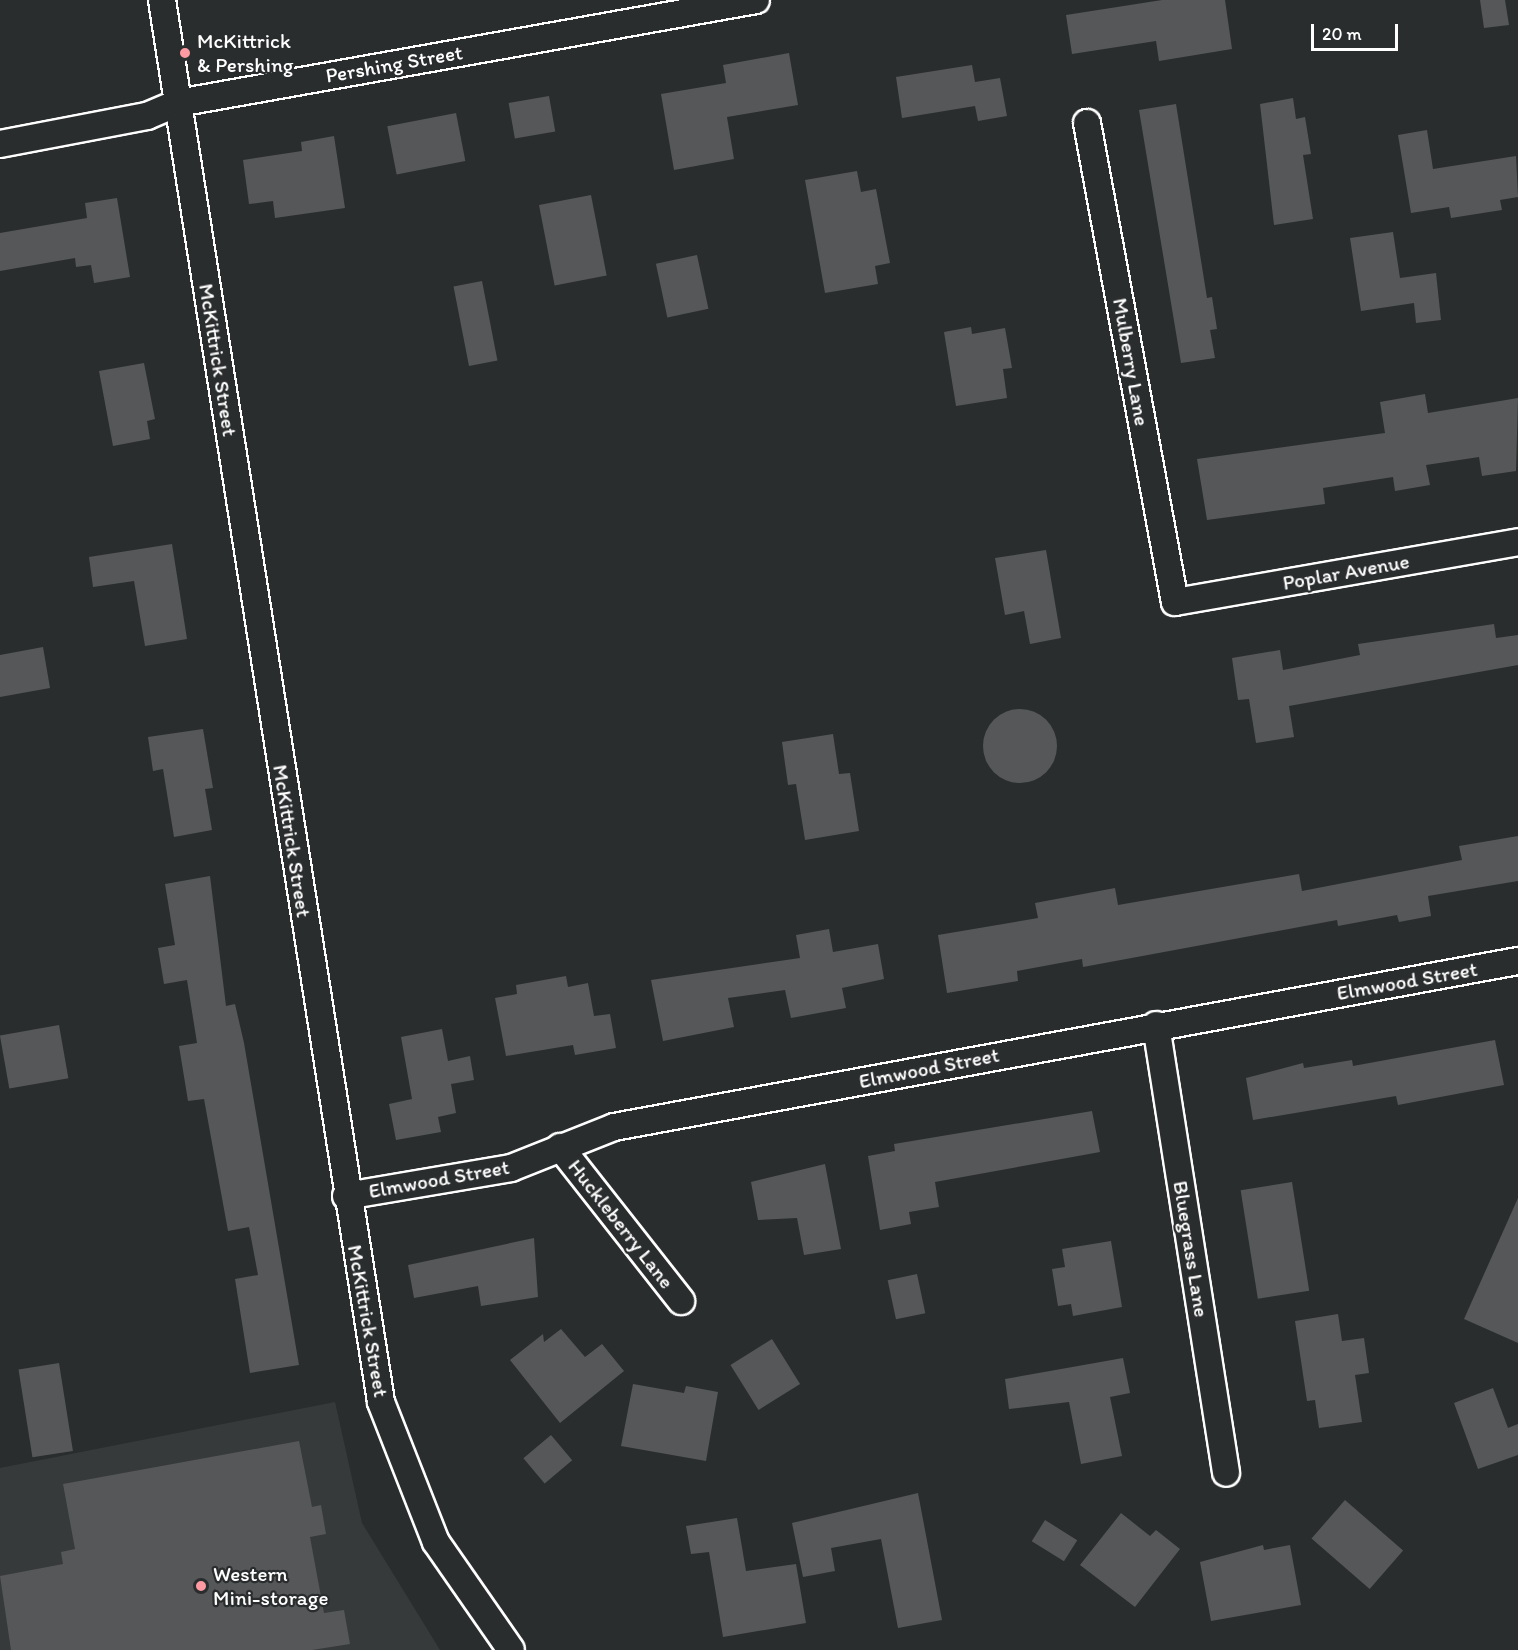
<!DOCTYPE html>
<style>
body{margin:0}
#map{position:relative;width:1518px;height:1650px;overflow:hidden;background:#2a2d2e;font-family:Itim,sans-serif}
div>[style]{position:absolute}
.built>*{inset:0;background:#373a3b}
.building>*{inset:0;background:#555758;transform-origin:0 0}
.round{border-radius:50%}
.roads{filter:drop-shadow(2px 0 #fff) drop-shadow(-2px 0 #fff) drop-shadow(0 2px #fff) drop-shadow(0 -2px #fff)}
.minor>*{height:26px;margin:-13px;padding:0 13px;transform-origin:13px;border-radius:13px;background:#2a2d2e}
.dots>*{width:16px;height:16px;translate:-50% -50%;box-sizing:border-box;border:3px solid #2a2d2e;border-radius:50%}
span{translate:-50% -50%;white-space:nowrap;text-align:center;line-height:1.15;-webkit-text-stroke:4.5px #2a2d2e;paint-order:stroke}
.poi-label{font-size:21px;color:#fff}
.left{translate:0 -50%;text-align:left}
.street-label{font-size:21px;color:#fff}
.scale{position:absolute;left:1311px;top:24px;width:87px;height:27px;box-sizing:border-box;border:3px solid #fff;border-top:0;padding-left:8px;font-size:18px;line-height:21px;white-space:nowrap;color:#fff;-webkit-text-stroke:4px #2a2d2e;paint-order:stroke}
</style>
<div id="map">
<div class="built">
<div style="clip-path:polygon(335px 1402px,362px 1523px,440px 1650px,0 1650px,0 1468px)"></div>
</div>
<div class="building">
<div style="clip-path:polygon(1162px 0,1225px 0,1232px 49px,1159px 61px,1156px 41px,1072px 54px,1066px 15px)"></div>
<div style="clip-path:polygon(1480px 0,1505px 0,1509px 25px,1484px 28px)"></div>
<div style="clip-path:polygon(789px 53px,798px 105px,727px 117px,734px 159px,674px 170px,661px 94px,726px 83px,723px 65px)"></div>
<div style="clip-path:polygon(972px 65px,975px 82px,1000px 78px,1007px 116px,978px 121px,975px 106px,902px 118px,896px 77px)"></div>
<div style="left:549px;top:96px;width:36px;height:41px;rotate:80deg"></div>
<div style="clip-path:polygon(1293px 98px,1296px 119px,1305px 117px,1311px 154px,1303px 155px,1313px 219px,1274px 225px,1260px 104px)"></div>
<div style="clip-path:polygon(1176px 104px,1207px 298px,1212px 297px,1217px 329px,1210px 330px,1215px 358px,1181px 363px,1139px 110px)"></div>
<div style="left:456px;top:113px;width:49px;height:70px;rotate:79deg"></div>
<div style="clip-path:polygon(1427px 130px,1433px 169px,1516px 156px,1518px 197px,1500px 200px,1502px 210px,1451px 218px,1449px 207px,1411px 213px,1398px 135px)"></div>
<div style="clip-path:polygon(334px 136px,345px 208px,275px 218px,273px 201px,249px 204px,243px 160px,302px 151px,301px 142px)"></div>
<div style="clip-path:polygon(857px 171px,861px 192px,876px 189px,890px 263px,875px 266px,878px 284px,825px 293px,805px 180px)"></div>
<div style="left:591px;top:195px;width:82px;height:53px;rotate:79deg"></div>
<div style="clip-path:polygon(117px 198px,130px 277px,94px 283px,91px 265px,76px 267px,75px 258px,0 271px,0 233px,87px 218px,85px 203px)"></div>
<div style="clip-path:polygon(1393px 232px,1400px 278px,1436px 273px,1441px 320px,1416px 323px,1414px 303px,1361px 311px,1350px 238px)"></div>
<div style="left:697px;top:255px;width:55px;height:42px;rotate:78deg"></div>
<div style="left:482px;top:281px;width:81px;height:29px;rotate:79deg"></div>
<div style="clip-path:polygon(971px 327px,972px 334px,1005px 328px,1012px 368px,1003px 369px,1007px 398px,956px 406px,944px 332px)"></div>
<div style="clip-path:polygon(144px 363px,155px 419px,147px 421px,150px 439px,113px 446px,99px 371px)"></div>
<div style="clip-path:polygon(1425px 394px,1428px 413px,1518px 398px,1516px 471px,1482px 476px,1479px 457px,1426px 465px,1430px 485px,1395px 491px,1393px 477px,1323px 488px,1325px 504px,1207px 520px,1197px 459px,1385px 433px,1380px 402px)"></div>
<div style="clip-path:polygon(172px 544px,187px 639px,145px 646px,134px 581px,93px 587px,89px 557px)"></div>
<div style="clip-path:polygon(1046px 550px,1061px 638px,1030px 644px,1024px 611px,1005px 615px,995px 558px)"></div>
<div style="clip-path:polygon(1494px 624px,1496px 638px,1518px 635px,1518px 665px,1289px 706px,1294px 737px,1256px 743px,1249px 699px,1238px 700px,1232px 658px,1280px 650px,1283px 670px,1360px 655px,1358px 644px)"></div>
<div style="clip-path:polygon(43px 647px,50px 688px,0 697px,0 655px)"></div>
<div class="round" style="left:983px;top:709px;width:74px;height:74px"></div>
<div style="clip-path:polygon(203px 729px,213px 788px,205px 789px,212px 830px,174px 837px,163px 769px,153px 771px,148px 737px)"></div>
<div style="clip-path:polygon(833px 734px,839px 774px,850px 773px,859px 831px,805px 840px,796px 784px,788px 785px,782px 742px)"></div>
<div style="clip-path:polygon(1518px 836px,1518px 881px,1428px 896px,1431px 916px,1399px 922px,1397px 915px,1338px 926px,1337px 920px,1083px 967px,1082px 959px,1017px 971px,1018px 981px,947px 993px,938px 935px,1038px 918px,1035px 903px,1115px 888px,1118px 905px,1299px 874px,1302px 891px,1462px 860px,1459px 846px)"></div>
<div style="clip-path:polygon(210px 876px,226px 1006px,235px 1004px,244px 1043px,299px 1365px,250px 1373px,235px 1279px,258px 1275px,249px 1227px,228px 1231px,204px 1099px,188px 1101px,179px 1046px,197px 1043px,187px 980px,164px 984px,158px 948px,175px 945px,165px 884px)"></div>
<div style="clip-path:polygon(829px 929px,833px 952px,878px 944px,884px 979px,842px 988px,846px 1008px,791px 1018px,785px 990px,728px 998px,734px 1027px,663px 1041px,651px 980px,800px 958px,796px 935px)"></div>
<div style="clip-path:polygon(566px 976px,568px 987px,588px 983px,594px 1016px,610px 1014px,616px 1048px,575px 1055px,573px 1045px,506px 1056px,495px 998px,517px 994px,516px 985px)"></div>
<div style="left:59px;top:1025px;width:54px;height:60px;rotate:80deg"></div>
<div style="clip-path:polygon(442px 1029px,448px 1061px,470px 1056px,474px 1080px,451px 1084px,456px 1113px,438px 1117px,441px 1132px,396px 1140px,389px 1104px,412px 1099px,401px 1037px)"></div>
<div style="clip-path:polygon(1495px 1040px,1504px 1085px,1398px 1105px,1396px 1096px,1253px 1120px,1246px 1078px,1303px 1063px,1304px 1068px,1352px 1060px,1353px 1066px)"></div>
<div style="clip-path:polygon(1092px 1111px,1100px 1152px,935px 1182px,939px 1207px,909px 1212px,911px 1224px,880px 1230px,868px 1156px,895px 1151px,894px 1144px)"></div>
<div style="clip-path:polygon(825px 1164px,841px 1249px,804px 1255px,797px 1218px,758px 1220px,751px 1182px)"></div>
<div style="left:1292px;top:1182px;width:110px;height:52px;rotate:81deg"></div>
<div style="clip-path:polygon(1518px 1198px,1518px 1343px,1464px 1319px)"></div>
<div style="clip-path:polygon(534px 1238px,538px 1297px,481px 1306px,478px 1286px,414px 1298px,408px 1265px)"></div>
<div style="clip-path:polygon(1111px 1241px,1122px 1307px,1073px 1316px,1071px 1304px,1058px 1306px,1052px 1269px,1065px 1267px,1062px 1249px)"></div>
<div style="left:917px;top:1274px;width:40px;height:30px;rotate:78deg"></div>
<div style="clip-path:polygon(1338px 1314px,1342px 1341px,1364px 1338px,1369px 1373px,1355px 1375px,1362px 1422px,1319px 1428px,1315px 1400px,1307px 1401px,1295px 1321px)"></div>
<div style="clip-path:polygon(561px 1329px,585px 1357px,602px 1344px,624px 1371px,560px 1423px,510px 1360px,543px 1334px,544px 1342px)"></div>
<div style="left:772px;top:1339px;width:53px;height:49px;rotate:58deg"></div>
<div style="clip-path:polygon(1123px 1358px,1130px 1393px,1110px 1397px,1122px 1456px,1081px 1464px,1069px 1402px,1009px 1409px,1005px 1379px)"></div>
<div style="left:59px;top:1363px;width:89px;height:41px;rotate:81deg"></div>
<div style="clip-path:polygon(633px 1384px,684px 1393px,686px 1386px,718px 1392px,706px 1461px,621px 1446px)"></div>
<div style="clip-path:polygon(1493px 1388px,1508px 1428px,1518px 1424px,1518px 1455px,1478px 1469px,1454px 1403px)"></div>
<div style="left:551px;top:1435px;width:33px;height:36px;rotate:50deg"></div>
<div style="clip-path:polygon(299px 1441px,312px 1507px,321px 1505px,326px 1534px,310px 1537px,324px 1613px,344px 1610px,350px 1644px,312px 1650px,11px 1650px,0 1576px,63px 1564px,61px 1552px,75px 1549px,63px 1484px)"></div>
<div style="clip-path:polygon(918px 1493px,942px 1620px,898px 1628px,881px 1539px,831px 1548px,835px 1571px,803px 1577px,792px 1523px)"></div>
<div style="left:1345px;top:1500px;width:77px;height:51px;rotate:41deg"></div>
<div style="clip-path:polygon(1121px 1513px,1150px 1536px,1156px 1530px,1180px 1549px,1135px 1607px,1080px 1565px)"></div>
<div style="clip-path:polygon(737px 1518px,746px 1571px,796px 1564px,806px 1623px,723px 1637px,709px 1552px,691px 1554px,686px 1526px)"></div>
<div style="left:1045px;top:1520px;width:38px;height:25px;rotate:32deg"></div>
<div style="clip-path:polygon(1263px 1545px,1264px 1550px,1290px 1545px,1301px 1605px,1211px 1621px,1200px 1562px)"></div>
</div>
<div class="roads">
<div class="minor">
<div style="left:162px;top:0;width:1419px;rotate:81.12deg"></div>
<div style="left:381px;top:1402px;width:150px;rotate:68.6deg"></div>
<div style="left:436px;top:1542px;width:131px;rotate:55.2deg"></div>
<div style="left:1087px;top:123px;width:487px;rotate:79.6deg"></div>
<div style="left:1175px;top:602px;width:348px;rotate:-9.9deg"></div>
<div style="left:0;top:144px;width:150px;rotate:-10.8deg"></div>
<div style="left:147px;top:116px;width:34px;rotate:-23deg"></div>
<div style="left:178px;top:103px;width:587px;rotate:-10.1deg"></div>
<div style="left:1156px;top:1025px;width:453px;rotate:81.1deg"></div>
<div style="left:560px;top:1147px;width:196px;rotate:51.8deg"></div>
<div style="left:346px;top:1196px;width:167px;rotate:-9.6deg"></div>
<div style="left:511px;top:1168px;width:111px;rotate:-21.7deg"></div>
<div style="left:614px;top:1127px;width:919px;rotate:-10.41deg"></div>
</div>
</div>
<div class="dots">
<div style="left:185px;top:53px;background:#ff9aa2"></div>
<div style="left:201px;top:1586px;background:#ff9aa2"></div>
</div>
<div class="poi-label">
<span class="left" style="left:197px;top:53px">McKittrick<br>&amp; Pershing</span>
<span class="left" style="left:213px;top:1586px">Western<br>Mini-storage</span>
</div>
<div class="street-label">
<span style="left:394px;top:64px;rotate:-10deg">Pershing Street</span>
<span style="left:218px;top:360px;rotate:81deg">McKittrick Street</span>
<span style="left:1131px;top:362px;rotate:80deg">Mulberry Lane</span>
<span style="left:1346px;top:572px;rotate:-10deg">Poplar Avenue</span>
<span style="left:292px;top:841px;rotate:81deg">McKittrick Street</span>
<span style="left:1407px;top:981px;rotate:-10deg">Elmwood Street</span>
<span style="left:929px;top:1068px;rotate:-11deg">Elmwood Street</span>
<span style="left:439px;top:1179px;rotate:-10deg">Elmwood Street</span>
<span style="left:621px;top:1224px;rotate:52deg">Huckleberry Lane</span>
<span style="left:1191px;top:1249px;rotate:81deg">Bluegrass Lane</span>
<span style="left:368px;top:1321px;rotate:80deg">McKittrick Street</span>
</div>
<div class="scale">20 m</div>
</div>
